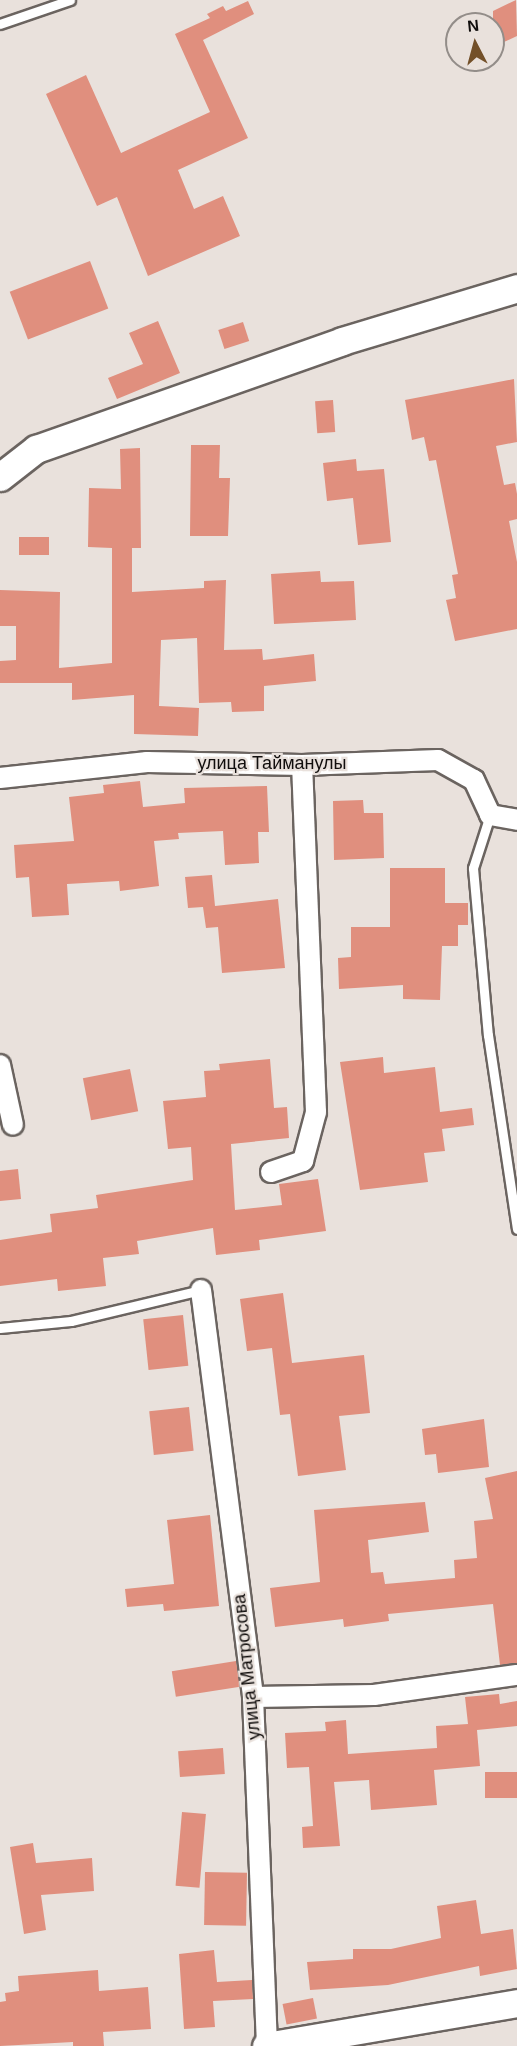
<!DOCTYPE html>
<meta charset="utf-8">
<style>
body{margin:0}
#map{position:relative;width:517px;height:2046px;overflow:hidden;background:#e9e1dc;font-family:Helvetica,sans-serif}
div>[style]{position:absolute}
.building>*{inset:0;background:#e08f7e;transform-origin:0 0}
.roads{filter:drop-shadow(2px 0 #6b6460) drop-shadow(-2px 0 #6b6460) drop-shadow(0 2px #6b6460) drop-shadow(0 -2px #6b6460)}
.lane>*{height:9px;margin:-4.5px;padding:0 4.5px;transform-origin:4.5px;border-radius:4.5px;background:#fff}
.street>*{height:20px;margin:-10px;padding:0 10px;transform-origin:10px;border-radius:10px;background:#fff}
.secondary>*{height:27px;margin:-13.5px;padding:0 13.5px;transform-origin:13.5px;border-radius:13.5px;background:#fff}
span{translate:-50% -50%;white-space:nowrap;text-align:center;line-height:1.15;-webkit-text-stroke:4.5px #e9e1dc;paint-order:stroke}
.street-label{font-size:18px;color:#110e0d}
.north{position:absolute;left:445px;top:12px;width:60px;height:60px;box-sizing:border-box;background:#e9e1dc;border:2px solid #938d89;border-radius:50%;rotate:354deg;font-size:16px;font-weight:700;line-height:24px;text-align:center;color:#110e0d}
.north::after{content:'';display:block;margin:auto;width:21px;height:27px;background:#735029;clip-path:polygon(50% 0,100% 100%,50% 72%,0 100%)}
</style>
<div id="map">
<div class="building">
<div style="clip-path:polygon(516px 0,517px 36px,493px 47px,493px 11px)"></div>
<div style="clip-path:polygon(248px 1px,254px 14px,203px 40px,248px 138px,178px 170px,194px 209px,223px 196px,240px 236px,148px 276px,117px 197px,97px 206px,46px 94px,86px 75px,121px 153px,210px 112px,175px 34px,210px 18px,207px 14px,223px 6px,226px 11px)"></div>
<div style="left:90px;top:261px;width:51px;height:86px;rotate:69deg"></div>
<div style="clip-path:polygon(158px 321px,180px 373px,117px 399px,108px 378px,143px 364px,129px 333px)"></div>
<div style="left:243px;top:322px;width:20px;height:26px;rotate:72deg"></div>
<div style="clip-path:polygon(514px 379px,517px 442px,496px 446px,504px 485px,515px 483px,517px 494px,517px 519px,509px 521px,517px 562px,517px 629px,455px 641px,446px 600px,456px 598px,452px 575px,458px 574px,436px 460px,429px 461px,424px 437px,412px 440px,405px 400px)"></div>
<div style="left:333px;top:400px;width:32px;height:18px;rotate:86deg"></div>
<div style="clip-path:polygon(191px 445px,220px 445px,219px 478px,230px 478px,228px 536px,190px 536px)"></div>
<div style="clip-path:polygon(140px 448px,141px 548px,132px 548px,132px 592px,204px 588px,204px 581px,226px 580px,224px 650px,262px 649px,263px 660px,314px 654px,316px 681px,264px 686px,264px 711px,232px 712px,231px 702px,199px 703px,197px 638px,161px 640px,159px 706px,199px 708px,198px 736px,134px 734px,134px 695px,72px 700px,72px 683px,0 683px,0 661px,16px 660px,16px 626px,0 626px,0 590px,60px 592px,59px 668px,112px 663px,112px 548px,88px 547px,89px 488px,121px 489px,120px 449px)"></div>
<div style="clip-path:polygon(356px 459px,357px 471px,384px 469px,391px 542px,358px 545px,353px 498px,327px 501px,323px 463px)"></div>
<div style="left:19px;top:537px;width:30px;height:18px"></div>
<div style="clip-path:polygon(320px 571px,321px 582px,354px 581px,356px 620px,274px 624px,271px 574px)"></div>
<div style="clip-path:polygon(140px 781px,143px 807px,185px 803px,184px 788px,267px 786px,269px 832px,258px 832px,259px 863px,225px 865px,223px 831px,178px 833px,179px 839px,154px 841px,159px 886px,120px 891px,119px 881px,67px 884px,69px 915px,32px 917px,29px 877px,16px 878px,14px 845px,74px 841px,69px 797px,104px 793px,103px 785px)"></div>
<div style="clip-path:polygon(363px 800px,364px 813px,383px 813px,384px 858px,334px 860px,333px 801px)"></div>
<div style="clip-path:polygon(390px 868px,445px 868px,445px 903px,468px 903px,468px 925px,458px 925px,458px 946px,442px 946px,440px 1000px,403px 999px,403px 985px,339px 989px,338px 958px,351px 957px,351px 927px,390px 927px)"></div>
<div style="clip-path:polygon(212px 875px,215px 906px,278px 899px,285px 968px,222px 973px,218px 927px,206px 928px,203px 907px,188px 908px,185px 877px)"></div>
<div style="clip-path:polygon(383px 1057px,384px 1073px,435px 1067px,440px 1112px,472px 1108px,474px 1125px,442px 1129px,445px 1151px,424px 1153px,428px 1182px,360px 1190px,340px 1062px)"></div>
<div style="clip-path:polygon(270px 1059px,274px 1108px,287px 1107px,289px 1138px,231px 1144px,235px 1210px,282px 1205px,279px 1184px,318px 1179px,326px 1231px,259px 1240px,260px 1250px,216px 1255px,213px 1228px,137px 1241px,139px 1254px,103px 1258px,106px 1286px,58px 1291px,57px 1279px,0 1286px,0 1240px,52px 1232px,50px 1214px,98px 1208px,96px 1195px,193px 1180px,191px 1147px,168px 1149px,163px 1101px,206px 1097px,204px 1071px,220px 1070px,219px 1064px)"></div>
<div style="left:130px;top:1069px;width:43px;height:48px;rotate:79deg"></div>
<div style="clip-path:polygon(18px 1169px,21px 1199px,0 1201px,0 1171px)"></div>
<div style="clip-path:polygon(283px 1293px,292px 1363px,364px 1355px,370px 1413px,339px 1416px,346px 1470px,298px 1476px,290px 1414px,280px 1415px,272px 1348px,247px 1351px,240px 1299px)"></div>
<div style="left:183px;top:1315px;width:51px;height:40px;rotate:84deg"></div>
<div style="left:189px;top:1407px;width:44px;height:40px;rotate:84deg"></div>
<div style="clip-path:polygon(484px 1419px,489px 1467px,438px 1473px,436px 1454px,425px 1455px,422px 1429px)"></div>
<div style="clip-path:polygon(517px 1471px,517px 1663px,500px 1665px,493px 1604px,388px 1614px,389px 1621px,344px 1627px,343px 1619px,275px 1627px,270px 1588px,320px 1582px,314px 1510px,425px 1502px,429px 1532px,368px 1540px,371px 1573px,383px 1572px,385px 1584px,455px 1578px,454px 1560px,477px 1558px,474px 1521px,493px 1519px,485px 1478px)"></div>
<div style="clip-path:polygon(210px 1515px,219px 1606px,164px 1611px,163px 1604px,127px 1607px,125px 1589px,174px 1584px,167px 1520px)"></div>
<div style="left:236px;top:1661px;width:26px;height:65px;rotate:81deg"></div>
<div style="clip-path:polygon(499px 1694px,500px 1704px,517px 1701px,517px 1726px,477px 1730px,480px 1766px,434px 1770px,437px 1805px,371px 1810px,369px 1780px,334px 1782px,340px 1846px,303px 1848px,302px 1827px,313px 1826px,309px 1767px,287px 1768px,285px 1733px,326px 1731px,325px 1722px,346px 1720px,348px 1754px,437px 1748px,436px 1726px,468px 1724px,465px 1697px)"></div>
<div style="left:223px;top:1748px;width:26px;height:45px;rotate:86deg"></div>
<div style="left:517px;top:1772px;width:26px;height:32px;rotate:90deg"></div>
<div style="left:182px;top:1812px;width:24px;height:74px;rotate:5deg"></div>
<div style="clip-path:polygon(33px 1843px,36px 1863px,92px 1858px,94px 1891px,41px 1895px,46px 1930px,24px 1934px,10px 1847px)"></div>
<div style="left:205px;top:1872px;width:42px;height:53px;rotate:1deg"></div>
<div style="clip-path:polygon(476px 1900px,481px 1934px,513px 1929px,517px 1969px,480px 1976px,479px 1966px,388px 1985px,310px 1990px,307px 1962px,353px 1959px,353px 1949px,391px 1949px,441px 1938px,437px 1906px)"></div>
<div style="clip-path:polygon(214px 1950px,217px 1982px,252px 1980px,253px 1999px,213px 2001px,215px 2027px,184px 2029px,179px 1954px)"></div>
<div style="clip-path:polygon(98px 1970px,99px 1991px,148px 1987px,151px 2029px,103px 2032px,104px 2046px,73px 2046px,73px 2042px,0 2046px,0 2002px,6px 2001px,5px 1993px,19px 1991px,18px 1976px)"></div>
<div style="left:313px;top:1998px;width:21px;height:31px;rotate:79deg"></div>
</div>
<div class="roads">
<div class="lane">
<div style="left:0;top:24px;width:74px;rotate:-18.9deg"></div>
<div style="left:490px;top:815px;width:56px;rotate:107.8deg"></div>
<div style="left:473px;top:868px;width:168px;rotate:84.9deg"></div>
<div style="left:488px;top:1035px;width:196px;rotate:81.5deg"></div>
<div style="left:0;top:1328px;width:71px;rotate:-5.6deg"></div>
<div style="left:71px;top:1321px;width:134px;rotate:-13.4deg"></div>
</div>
<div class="street">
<div style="left:0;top:778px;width:148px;rotate:-6.2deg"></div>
<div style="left:147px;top:762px;width:155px;rotate:1.1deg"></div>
<div style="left:302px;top:765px;width:136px;rotate:-2.1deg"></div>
<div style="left:438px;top:760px;width:41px;rotate:29.1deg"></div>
<div style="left:474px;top:780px;width:38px;rotate:65deg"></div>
<div style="left:490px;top:815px;width:27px;rotate:10deg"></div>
<div style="left:0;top:1065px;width:61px;rotate:77.8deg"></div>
<div style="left:271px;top:1172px;width:34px;rotate:-19deg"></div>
<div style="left:303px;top:1161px;width:51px;rotate:-75.1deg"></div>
<div style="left:316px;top:1112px;width:347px;rotate:-92.3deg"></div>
<div style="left:201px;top:1290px;width:410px;rotate:82.7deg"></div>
<div style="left:253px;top:1697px;width:349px;rotate:87.7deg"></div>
<div style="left:253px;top:1697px;width:121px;rotate:-0.9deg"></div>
<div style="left:374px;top:1695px;width:144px;rotate:-8deg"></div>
</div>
<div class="secondary">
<div style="left:0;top:477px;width:46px;rotate:-37.9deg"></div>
<div style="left:36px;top:449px;width:324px;rotate:-19.4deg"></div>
<div style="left:342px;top:341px;width:183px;rotate:-16.8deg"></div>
<div style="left:266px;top:2046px;width:255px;rotate:-9.7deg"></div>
</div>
</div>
<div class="street-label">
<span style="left:272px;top:763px">улица Тайманулы</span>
<span style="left:247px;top:1667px;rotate:-96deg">улица Матросова</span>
</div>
<div class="north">N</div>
</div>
